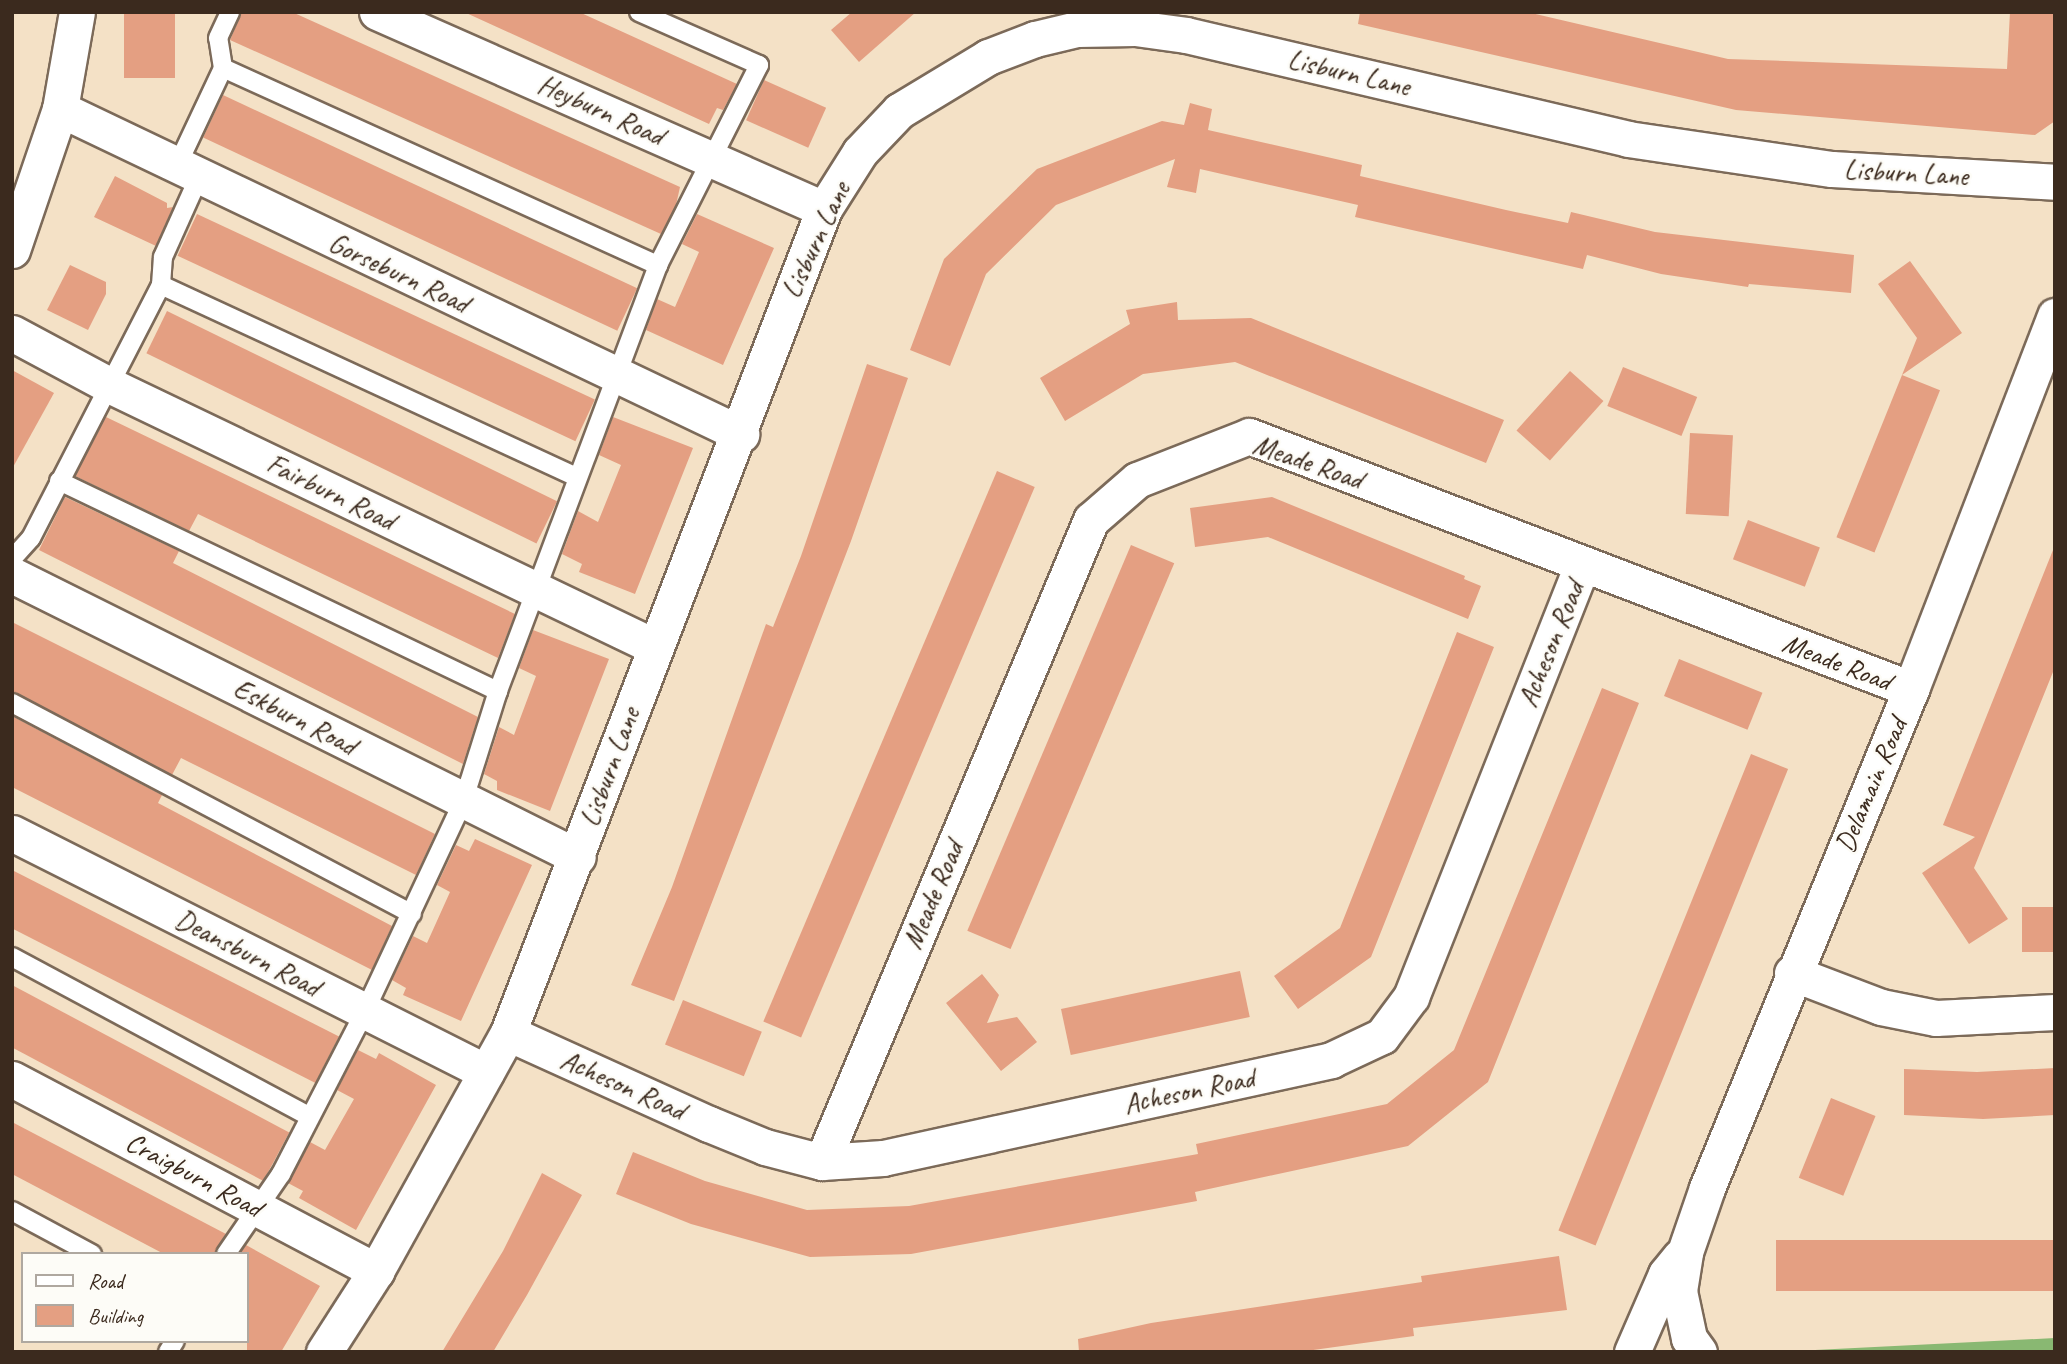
<!DOCTYPE html>
<style>
body{margin:0}
#map{position:relative;width:2067px;height:1364px;overflow:hidden;background:#f4e1c6;font-family:Caveat,sans-serif}
div>[style]{position:absolute}
.forest>*{inset:0;background:#89b872}
.building>*{inset:0;background:#e49f82;transform-origin:0 0}
.roads{filter:drop-shadow(2px 0 #7c6a59) drop-shadow(-2px 0 #7c6a59) drop-shadow(0 2px #7c6a59) drop-shadow(0 -2px #7c6a59)}
.lane>*{height:18px;margin:-9px;padding:0 9px;transform-origin:9px;border-radius:9px;background:#fff}
.street>*{height:35px;margin:-17.5px;padding:0 17.5px;transform-origin:17.5px;border-radius:17.5px;background:#fff}
span{translate:-50% -50%;white-space:nowrap;text-align:center;line-height:1.15;-webkit-text-stroke:5px #fdfcf7;paint-order:stroke}
.street-label{font-size:28px;color:#3b2a1e}
.frame{position:absolute;inset:0;border:14px solid #3b2a1e;pointer-events:none}
.legend{position:absolute;left:21px;top:1252px;width:228px;height:91px;box-sizing:border-box;background:#fdfcf7;border:2px solid #afa8a0;margin:0;padding:9px 12px;list-style:none;font-size:21px;color:#3b2a1e}
.legend li{display:flex;align-items:center;gap:14px;height:35px}
.legend b{width:35px;border:2px solid #afa8a0}
</style>
<div id="map">
<div class="forest">
<div style="clip-path:polygon(2055px 1338px,2055px 1352px,1720px 1352px,1795px 1351px)"></div>
</div>
<div class="building">
<div style="left:124px;top:12px;width:51px;height:66px"></div>
<div style="clip-path:polygon(242px 12px,292px 12px,680px 187px,676px 205px,661px 234px,230px 40px)"></div>
<div style="clip-path:polygon(464px 12px,579px 12px,737px 84px,723px 110px,717px 108px,709px 124px)"></div>
<div style="clip-path:polygon(852px 12px,916px 12px,859px 62px,831px 30px)"></div>
<div style="clip-path:polygon(1360px 12px,1527px 12px,1728px 59px,2007px 69px,2010px 12px,2055px 12px,2055px 121px,2035px 135px,1736px 110px,1358px 24px)"></div>
<div style="left:764px;top:80px;width:68px;height:44px;rotate:24deg"></div>
<div style="left:223px;top:95px;width:457px;height:47px;rotate:25deg"></div>
<div style="clip-path:polygon(1190px 103px,1212px 109px,1208px 130px,1362px 165px,1360px 176px,1506px 210px,1568px 223px,1571px 212px,1655px 232px,1854px 255px,1851px 293px,1749px 284px,1748px 287px,1661px 274px,1587px 255px,1583px 269px,1355px 217px,1358px 205px,1200px 169px,1196px 193px,1167px 187px,1175px 159px,1056px 205px,986px 274px,950px 366px,910px 350px,944px 259px,1037px 169px,1162px 121px,1184px 125px)"></div>
<div style="clip-path:polygon(115px 176px,167px 203px,167px 208px,173px 207px,156px 246px,94px 217px)"></div>
<div style="left:197px;top:214px;width:439px;height:46px;rotate:25deg"></div>
<div style="clip-path:polygon(697px 214px,774px 248px,723px 365px,646px 330px,657px 299px,675px 307px,699px 252px,682px 244px)"></div>
<div style="clip-path:polygon(1910px 261px,1962px 333px,1902px 375px,1917px 338px,1878px 284px)"></div>
<div style="clip-path:polygon(70px 265px,106px 282px,106px 294px,88px 330px,47px 310px)"></div>
<div style="clip-path:polygon(1177px 302px,1178px 320px,1251px 318px,1504px 420px,1486px 463px,1235px 362px,1143px 374px,1065px 421px,1040px 378px,1130px 324px,1126px 310px)"></div>
<div style="left:167px;top:311px;width:434px;height:47px;rotate:26deg"></div>
<div style="clip-path:polygon(867px 364px,908px 378px,851px 541px,674px 1001px,631px 985px,672px 887px,766px 624px,773px 627px,801px 556px)"></div>
<div style="left:1623px;top:367px;width:80px;height:42px;rotate:22deg"></div>
<div style="clip-path:polygon(12px 370px,54px 393px,12px 469px)"></div>
<div style="left:1570px;top:371px;width:45px;height:80px;rotate:42deg"></div>
<div style="left:1902px;top:375px;width:41px;height:175px;rotate:22deg"></div>
<div style="clip-path:polygon(106px 417px,515px 614px,498px 658px,198px 514px,189px 531px,75px 476px)"></div>
<div style="clip-path:polygon(613px 417px,693px 448px,635px 594px,579px 572px,582px 564px,562px 554px,578px 511px,598px 522px,621px 465px,599px 455px)"></div>
<div style="left:1690px;top:433px;width:43px;height:81px;rotate:3deg"></div>
<div style="left:997px;top:471px;width:41px;height:598px;rotate:23deg"></div>
<div style="clip-path:polygon(65px 497px,179px 551px,173px 563px,478px 717px,463px 764px,39px 550px)"></div>
<div style="clip-path:polygon(1272px 497px,1465px 576px,1464px 579px,1481px 586px,1468px 619px,1268px 537px,1195px 547px,1190px 508px)"></div>
<div style="left:1748px;top:520px;width:77px;height:42px;rotate:21deg"></div>
<div style="left:1131px;top:545px;width:47px;height:419px;rotate:23deg"></div>
<div style="clip-path:polygon(2055px 545px,2055px 667px,1974px 868px,2008px 919px,1969px 944px,1922px 873px,1975px 837px,1943px 825px)"></div>
<div style="clip-path:polygon(12px 622px,435px 834px,416px 875px,181px 758px,172px 775px,12px 692px)"></div>
<div style="clip-path:polygon(533px 630px,609px 659px,550px 811px,497px 790px,497px 781px,484px 774px,499px 727px,514px 735px,536px 676px,519px 668px)"></div>
<div style="clip-path:polygon(1457px 632px,1494px 647px,1371px 957px,1298px 1009px,1274px 976px,1340px 928px)"></div>
<div style="left:1679px;top:659px;width:90px;height:40px;rotate:22deg"></div>
<div style="clip-path:polygon(1602px 688px,1639px 703px,1488px 1082px,1408px 1146px,1195px 1192px,1197px 1201px,911px 1254px,810px 1257px,691px 1224px,616px 1194px,633px 1152px,705px 1181px,807px 1210px,909px 1206px,1198px 1154px,1196px 1144px,1387px 1104px,1454px 1050px)"></div>
<div style="clip-path:polygon(12px 716px,162px 795px,158px 803px,392px 926px,372px 970px,12px 787px)"></div>
<div style="left:1751px;top:754px;width:40px;height:514px;rotate:22deg"></div>
<div style="clip-path:polygon(475px 839px,532px 865px,461px 1021px,403px 995px,406px 988px,392px 980px,413px 936px,427px 943px,450px 892px,437px 885px,456px 845px,469px 851px)"></div>
<div style="left:12px;top:870px;width:367px;height:52px;rotate:27deg"></div>
<div style="left:2055px;top:907px;width:45px;height:33px;rotate:90deg"></div>
<div style="left:1240px;top:971px;width:47px;height:183px;rotate:78deg"></div>
<div style="clip-path:polygon(982px 974px,999px 995px,987px 1023px,1017px 1017px,1037px 1042px,1001px 1071px,946px 1003px)"></div>
<div style="left:12px;top:985px;width:314px;height:55px;rotate:28deg"></div>
<div style="left:683px;top:1000px;width:85px;height:48px;rotate:22deg"></div>
<div style="clip-path:polygon(358px 1050px,376px 1059px,379px 1053px,436px 1085px,356px 1230px,299px 1198px,303px 1191px,288px 1183px,310px 1142px,325px 1150px,354px 1099px,337px 1090px)"></div>
<div style="clip-path:polygon(2055px 1068px,2055px 1115px,1983px 1119px,1904px 1115px,1904px 1069px,1977px 1072px)"></div>
<div style="left:1831px;top:1098px;width:48px;height:86px;rotate:22deg"></div>
<div style="clip-path:polygon(12px 1122px,226px 1234px,215px 1254px,164px 1254px,12px 1174px)"></div>
<div style="clip-path:polygon(542px 1173px,582px 1195px,527px 1295px,493px 1352px,442px 1352px,503px 1251px)"></div>
<div style="left:2055px;top:1240px;width:51px;height:279px;rotate:90deg"></div>
<div style="clip-path:polygon(246px 1245px,320px 1286px,281px 1352px,247px 1352px,247px 1254px,240px 1254px)"></div>
<div style="clip-path:polygon(1559px 1256px,1567px 1310px,1413px 1328px,1414px 1336px,1299px 1352px,1079px 1352px,1078px 1339px,1151px 1323px,1422px 1282px,1421px 1276px)"></div>
</div>
<div class="roads">
<div class="lane">
<div style="left:223px;top:68px;width:478px;rotate:24.4deg"></div>
<div style="left:176px;top:168px;width:110px;rotate:-64.8deg"></div>
<div style="left:223px;top:68px;width:30px;rotate:-99deg"></div>
<div style="left:218px;top:38px;width:29px;rotate:-65deg"></div>
<div style="left:161px;top:285px;width:458px;rotate:24.8deg"></div>
<div style="left:59px;top:481px;width:487px;rotate:25.6deg"></div>
<div style="left:12px;top:559px;width:28px;rotate:-48deg"></div>
<div style="left:31px;top:538px;width:284px;rotate:-62.8deg"></div>
<div style="left:161px;top:285px;width:28px;rotate:-86deg"></div>
<div style="left:163px;top:257px;width:85px;rotate:-65.8deg"></div>
<div style="left:12px;top:703px;width:452px;rotate:27.8deg"></div>
<div style="left:12px;top:957px;width:337px;rotate:28.2deg"></div>
<div style="left:12px;top:1211px;width:91px;rotate:28.3deg"></div>
<div style="left:226px;top:1254px;width:97px;rotate:-55.5deg"></div>
<div style="left:281px;top:1174px;width:181px;rotate:-62.7deg"></div>
<div style="left:364px;top:1013px;width:233px;rotate:-64.9deg"></div>
<div style="left:463px;top:802px;width:116px;rotate:-72.5deg"></div>
<div style="left:498px;top:691px;width:455px;rotate:-69.4deg"></div>
<div style="left:658px;top:265px;width:224px;rotate:-63.2deg"></div>
<div style="left:759px;top:65px;width:131px;rotate:-156.2deg"></div>
<div style="left:168px;top:1352px;width:13px;rotate:-58deg"></div>
</div>
<div class="street">
<div style="left:377px;top:12px;width:488px;rotate:23.8deg"></div>
<div style="left:60px;top:109px;width:755px;rotate:25.51deg"></div>
<div style="left:12px;top:250px;width:149px;rotate:-71.2deg"></div>
<div style="left:60px;top:109px;width:98px;rotate:-80.1deg"></div>
<div style="left:12px;top:333px;width:110px;rotate:28.2deg"></div>
<div style="left:109px;top:385px;width:603px;rotate:25.63deg"></div>
<div style="left:12px;top:575px;width:632px;rotate:26.48deg"></div>
<div style="left:12px;top:833px;width:531px;rotate:26.76deg"></div>
<div style="left:1792px;top:973px;width:95px;rotate:20.9deg"></div>
<div style="left:1881px;top:1007px;width:56px;rotate:11.3deg"></div>
<div style="left:1936px;top:1018px;width:119px;rotate:-2.9deg"></div>
<div style="left:508px;top:1033px;width:221px;rotate:24.4deg"></div>
<div style="left:709px;top:1124px;width:61px;rotate:22.3deg"></div>
<div style="left:765px;top:1147px;width:59px;rotate:14.7deg"></div>
<div style="left:822px;top:1162px;width:61px;rotate:-3.8deg"></div>
<div style="left:883px;top:1158px;width:459px;rotate:-12.3deg"></div>
<div style="left:1331px;top:1060px;width:56px;rotate:-25.2deg"></div>
<div style="left:1382px;top:1036px;width:49px;rotate:-53.4deg"></div>
<div style="left:1411px;top:997px;width:465px;rotate:-68.4deg"></div>
<div style="left:12px;top:1079px;width:412px;rotate:27.8deg"></div>
<div style="left:822px;top:1162px;width:696px;rotate:-67.27deg"></div>
<div style="left:1091px;top:520px;width:61px;rotate:-41deg"></div>
<div style="left:1137px;top:480px;width:120px;rotate:-21.4deg"></div>
<div style="left:1249px;top:436px;width:709px;rotate:20.92deg"></div>
<div style="left:324px;top:1352px;width:96px;rotate:-57.3deg"></div>
<div style="left:376px;top:1271px;width:272px;rotate:-61deg"></div>
<div style="left:508px;top:1033px;width:883px;rotate:-69.02deg"></div>
<div style="left:824px;top:209px;width:67px;rotate:-57.7deg"></div>
<div style="left:860px;top:152px;width:57px;rotate:-46.4deg"></div>
<div style="left:899px;top:111px;width:104px;rotate:-31.2deg"></div>
<div style="left:988px;top:57px;width:50px;rotate:-21deg"></div>
<div style="left:1035px;top:39px;width:43px;rotate:-13.4deg"></div>
<div style="left:1077px;top:29px;width:58px;rotate:-1deg"></div>
<div style="left:1135px;top:28px;width:51px;rotate:7.8deg"></div>
<div style="left:1186px;top:35px;width:454px;rotate:13.2deg"></div>
<div style="left:1628px;top:139px;width:206px;rotate:8.4deg"></div>
<div style="left:1832px;top:169px;width:223px;rotate:3.3deg"></div>
<div style="left:1632px;top:1352px;width:85px;rotate:-66.4deg"></div>
<div style="left:1666px;top:1274px;width:22px;rotate:-51deg"></div>
<div style="left:1699px;top:1352px;width:17px;rotate:-126deg"></div>
<div style="left:1689px;top:1338px;width:48px;rotate:-102deg"></div>
<div style="left:1679px;top:1291px;width:39px;rotate:-81deg"></div>
<div style="left:1685px;top:1252px;width:68px;rotate:-71deg"></div>
<div style="left:1707px;top:1188px;width:539px;rotate:-67.76deg"></div>
<div style="left:1911px;top:689px;width:400px;rotate:-68.9deg"></div>
</div>
</div>
<div class="street-label">
<span style="left:1349px;top:73px;rotate:13deg">Lisburn Lane</span>
<span style="left:601px;top:110px;rotate:24deg">Heyburn Road</span>
<span style="left:1906px;top:173px;rotate:3deg">Lisburn Lane</span>
<span style="left:816px;top:240px;rotate:-65deg">Lisburn Lane</span>
<span style="left:399px;top:273px;rotate:25deg">Gorseburn Road</span>
<span style="left:1308px;top:462px;rotate:19deg">Meade Road</span>
<span style="left:331px;top:492px;rotate:26deg">Fairburn Road</span>
<span style="left:1551px;top:644px;rotate:-68deg">Acheson Road</span>
<span style="left:1837px;top:662px;rotate:21deg">Meade Road</span>
<span style="left:295px;top:717px;rotate:27deg">Eskburn Road</span>
<span style="left:610px;top:767px;rotate:-70deg">Lisburn Lane</span>
<span style="left:1871px;top:785px;rotate:-67deg">Delamain Road</span>
<span style="left:933px;top:895px;rotate:-67deg">Meade Road</span>
<span style="left:248px;top:953px;rotate:27deg">Deansburn Road</span>
<span style="left:623px;top:1085px;rotate:24deg">Acheson Road</span>
<span style="left:1189px;top:1091px;rotate:-12deg">Acheson Road</span>
<span style="left:194px;top:1175px;rotate:28deg">Craigburn Road</span>
</div>
<div class="frame"></div>
<ul class="legend">
<li><b style="height:9px;background:#fff"></b>Road</li>
<li><b style="height:19px;background:#e49f82"></b>Building</li>
</ul>
</div>
